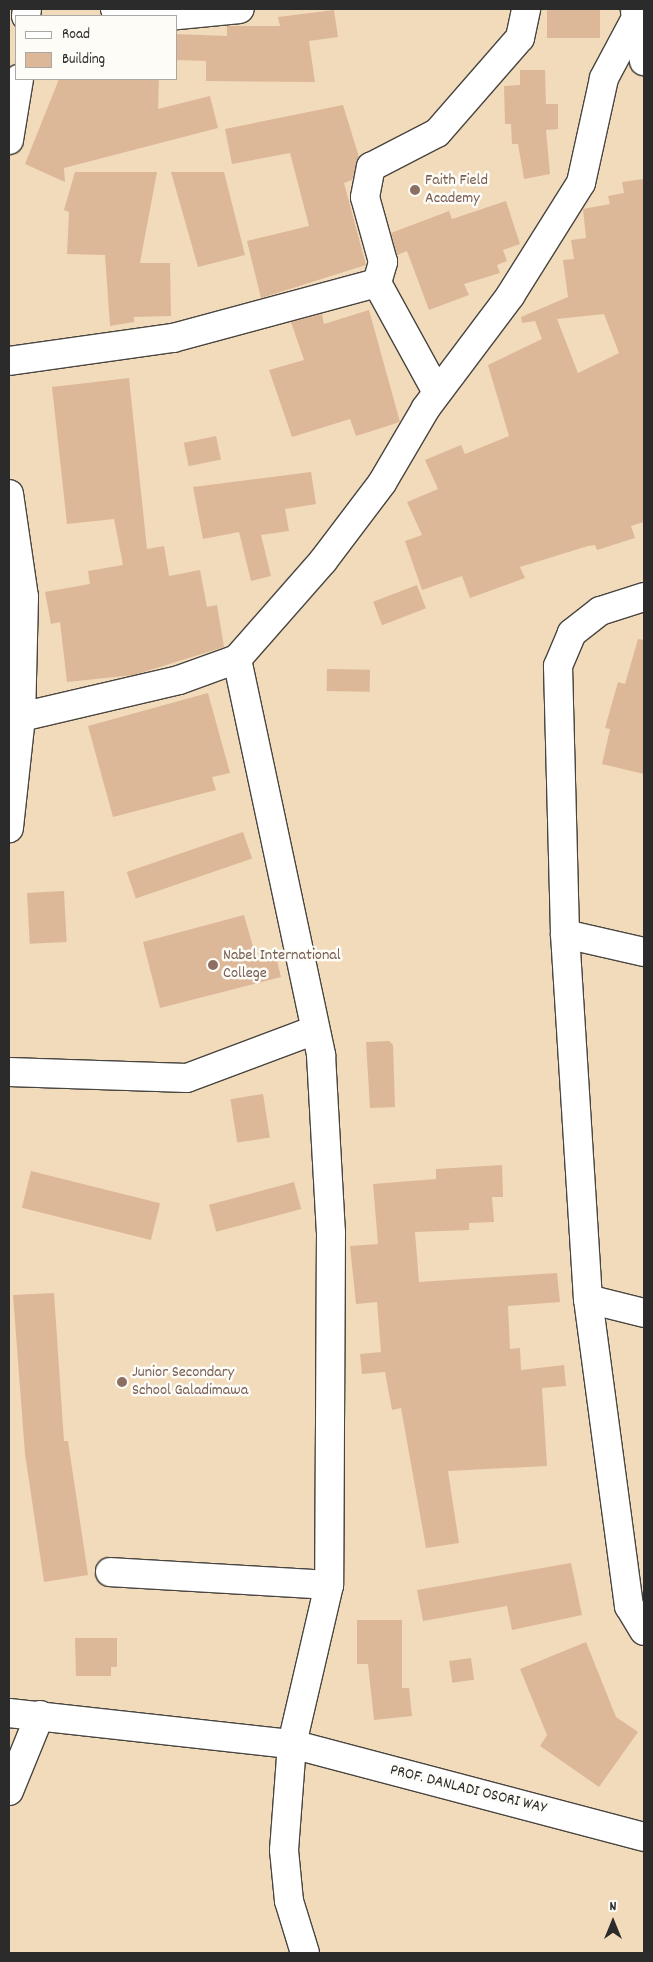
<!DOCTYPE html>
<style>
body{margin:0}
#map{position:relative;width:653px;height:1962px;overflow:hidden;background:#f1dbba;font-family:Dekko,sans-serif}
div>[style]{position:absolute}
.building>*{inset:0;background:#ddb898;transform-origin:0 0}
.roads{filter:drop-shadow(1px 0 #494540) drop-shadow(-1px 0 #494540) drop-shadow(0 1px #494540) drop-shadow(0 -1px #494540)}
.minor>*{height:28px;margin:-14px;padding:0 14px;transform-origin:14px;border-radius:14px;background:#fff}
.dots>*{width:14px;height:14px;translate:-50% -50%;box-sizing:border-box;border:2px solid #fdfcf7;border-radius:50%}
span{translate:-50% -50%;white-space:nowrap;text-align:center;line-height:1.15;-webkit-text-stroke:5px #fdfcf7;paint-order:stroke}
.education-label{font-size:16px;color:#785e54}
.left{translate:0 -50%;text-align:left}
.street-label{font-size:16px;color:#2b2b2b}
.frame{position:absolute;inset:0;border:10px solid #2b2b2b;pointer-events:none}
.legend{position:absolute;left:15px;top:15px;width:162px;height:65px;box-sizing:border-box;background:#fdfcf7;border:1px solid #a9a8a5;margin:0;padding:6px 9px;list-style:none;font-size:15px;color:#2b2b2b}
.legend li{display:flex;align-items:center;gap:10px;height:25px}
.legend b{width:25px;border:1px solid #a9a8a5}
.north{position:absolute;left:588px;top:1897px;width:50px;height:50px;-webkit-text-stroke:4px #fdfcf7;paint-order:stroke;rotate:0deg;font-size:14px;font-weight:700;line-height:20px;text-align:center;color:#2b2b2b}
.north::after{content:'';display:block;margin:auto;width:18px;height:22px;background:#2b2b2b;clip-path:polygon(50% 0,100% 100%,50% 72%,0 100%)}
</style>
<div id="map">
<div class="building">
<div style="left:547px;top:9px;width:53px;height:29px"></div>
<div style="clip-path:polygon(334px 10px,338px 37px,309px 41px,315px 82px,206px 81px,206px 61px,176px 60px,176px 34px,227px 36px,227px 26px,280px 26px,278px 17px)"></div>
<div style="clip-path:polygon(520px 70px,545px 70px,546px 104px,558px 104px,558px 129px,546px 130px,550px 174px,524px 179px,518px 144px,512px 144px,511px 124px,505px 124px,504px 86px,520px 85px)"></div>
<div style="clip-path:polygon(59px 79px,159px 79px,158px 109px,210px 96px,218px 128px,64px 168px,65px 182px,25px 164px)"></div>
<div style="clip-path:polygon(343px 105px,359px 157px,352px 180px,344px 183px,366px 265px,261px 298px,247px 241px,309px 226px,290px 153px,232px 164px,225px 129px)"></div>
<div style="clip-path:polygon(75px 172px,157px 172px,140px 263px,170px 263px,171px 316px,134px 317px,134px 322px,110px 326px,105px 255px,67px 254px,69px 212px,64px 210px)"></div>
<div style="clip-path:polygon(171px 172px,224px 172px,245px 255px,198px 267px)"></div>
<div style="clip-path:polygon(evenodd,644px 179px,644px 522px,631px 526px,635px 538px,597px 550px,595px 545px,588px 546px,520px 567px,525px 578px,470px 598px,462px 576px,422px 590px,405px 541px,422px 535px,407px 502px,438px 489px,425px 460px,461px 445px,465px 454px,509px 436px,488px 365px,542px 339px,535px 321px,522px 323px,521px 317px,568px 297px,563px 260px,574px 259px,571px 240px,586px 238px,583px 209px,610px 204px,608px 196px,624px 193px,622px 182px,644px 179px,604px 314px,619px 353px,578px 373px,557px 319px,604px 314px)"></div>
<div style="clip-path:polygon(506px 201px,520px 244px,503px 250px,507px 261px,497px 265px,500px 273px,464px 284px,469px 295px,429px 310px,407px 251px,397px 255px,391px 233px,449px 211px,452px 219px)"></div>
<div style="clip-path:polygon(369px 310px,400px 422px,356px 436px,350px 419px,292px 437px,269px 370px,304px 360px,291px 322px,322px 314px,324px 324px)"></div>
<div style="clip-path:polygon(129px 378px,147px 549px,164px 546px,169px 576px,200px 570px,207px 607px,217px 605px,224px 647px,134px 675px,67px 682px,60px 622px,51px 624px,45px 592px,90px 584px,88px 571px,123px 565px,114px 519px,67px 524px,52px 387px)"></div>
<div style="left:216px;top:436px;width:24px;height:33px;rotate:78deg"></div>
<div style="clip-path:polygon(311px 472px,316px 504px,285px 509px,289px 531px,261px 535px,271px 576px,251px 581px,239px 532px,203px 539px,193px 487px)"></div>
<div style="left:417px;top:585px;width:25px;height:47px;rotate:69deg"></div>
<div style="clip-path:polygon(638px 639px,644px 640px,644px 774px,602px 764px,610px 729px,605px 728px,618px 682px,625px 684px)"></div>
<div style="left:327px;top:669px;width:43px;height:22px;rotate:1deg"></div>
<div style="clip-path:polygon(208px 693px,230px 773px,212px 777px,216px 790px,113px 817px,88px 726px)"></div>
<div style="left:243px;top:832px;width:28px;height:123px;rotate:71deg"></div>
<div style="left:64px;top:891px;width:51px;height:37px;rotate:87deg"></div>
<div style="clip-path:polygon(244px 915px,256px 957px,275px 952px,281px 977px,160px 1008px,143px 942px)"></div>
<div style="clip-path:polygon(389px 1041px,393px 1045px,395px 1107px,370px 1108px,366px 1042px)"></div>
<div style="left:263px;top:1094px;width:44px;height:33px;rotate:81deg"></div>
<div style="clip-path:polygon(502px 1165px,503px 1197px,492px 1197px,494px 1222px,469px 1223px,469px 1230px,415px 1232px,419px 1282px,557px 1273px,560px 1302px,508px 1306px,510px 1349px,520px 1348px,521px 1370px,564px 1365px,566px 1386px,542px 1388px,547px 1466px,448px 1471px,459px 1543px,426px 1548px,401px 1408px,392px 1410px,385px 1372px,362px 1374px,360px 1354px,381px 1352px,377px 1302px,356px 1304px,350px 1246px,378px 1244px,373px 1184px,436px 1179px,436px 1169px)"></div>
<div style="left:31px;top:1171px;width:133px;height:38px;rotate:14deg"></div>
<div style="left:294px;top:1182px;width:28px;height:88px;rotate:75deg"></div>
<div style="clip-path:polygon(54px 1293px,64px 1441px,68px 1441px,88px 1575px,44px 1582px,25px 1454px,13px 1295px)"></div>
<div style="clip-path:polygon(571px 1563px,582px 1615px,512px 1630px,507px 1606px,423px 1621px,417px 1590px)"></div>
<div style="clip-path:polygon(357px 1620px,402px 1620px,402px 1688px,409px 1688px,412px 1716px,374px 1720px,368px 1664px,357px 1664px)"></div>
<div style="clip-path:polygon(75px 1638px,117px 1638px,117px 1667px,111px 1667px,111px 1676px,76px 1676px)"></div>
<div style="clip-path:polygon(586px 1642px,616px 1717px,638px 1732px,599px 1787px,540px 1746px,547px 1735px,520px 1669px)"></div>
<div style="left:471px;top:1658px;width:22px;height:22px;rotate:82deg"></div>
</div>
<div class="roads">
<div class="minor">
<div style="left:115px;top:9px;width:46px;rotate:8.8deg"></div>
<div style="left:635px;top:11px;width:51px;rotate:79.8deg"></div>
<div style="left:26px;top:16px;width:7px;rotate:-82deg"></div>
<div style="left:168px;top:16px;width:72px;rotate:-5.6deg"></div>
<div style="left:9px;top:140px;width:62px;rotate:-80.7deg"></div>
<div style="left:377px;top:283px;width:22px;rotate:-74deg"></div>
<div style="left:383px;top:262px;width:67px;rotate:-105.5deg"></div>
<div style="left:365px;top:197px;width:31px;rotate:-79deg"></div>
<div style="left:371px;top:167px;width:74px;rotate:-27.3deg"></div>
<div style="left:437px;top:133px;width:126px;rotate:-48.9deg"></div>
<div style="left:520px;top:38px;width:30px;rotate:-78deg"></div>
<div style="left:9px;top:361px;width:166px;rotate:-8deg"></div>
<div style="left:173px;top:338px;width:211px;rotate:-15.1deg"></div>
<div style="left:377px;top:283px;width:124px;rotate:61.2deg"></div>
<div style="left:9px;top:494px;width:104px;rotate:81.7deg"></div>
<div style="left:24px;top:597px;width:120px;rotate:91.4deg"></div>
<div style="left:21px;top:717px;width:112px;rotate:96.2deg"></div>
<div style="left:644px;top:597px;width:46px;rotate:162.3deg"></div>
<div style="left:600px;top:611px;width:36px;rotate:142deg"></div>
<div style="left:572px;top:633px;width:36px;rotate:113deg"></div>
<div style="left:558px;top:666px;width:268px;rotate:88.5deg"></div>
<div style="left:565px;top:934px;width:366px;rotate:86.4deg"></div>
<div style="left:588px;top:1299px;width:310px;rotate:82.4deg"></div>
<div style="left:629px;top:1606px;width:29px;rotate:59deg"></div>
<div style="left:237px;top:659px;width:405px;rotate:78deg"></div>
<div style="left:321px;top:1055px;width:177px;rotate:86.8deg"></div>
<div style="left:331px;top:1232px;width:353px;rotate:90.3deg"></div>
<div style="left:329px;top:1585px;width:163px;rotate:103.1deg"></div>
<div style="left:292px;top:1744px;width:106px;rotate:94.3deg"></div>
<div style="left:284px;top:1850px;width:51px;rotate:84.4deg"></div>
<div style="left:289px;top:1901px;width:54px;rotate:72.9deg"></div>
<div style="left:21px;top:717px;width:162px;rotate:-13.2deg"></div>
<div style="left:179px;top:680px;width:62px;rotate:-19.9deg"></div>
<div style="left:237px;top:659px;width:130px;rotate:-48.7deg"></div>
<div style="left:323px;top:561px;width:98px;rotate:-52.9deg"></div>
<div style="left:382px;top:483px;width:87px;rotate:-59.6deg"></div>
<div style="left:426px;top:408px;width:140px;rotate:-53.1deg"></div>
<div style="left:510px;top:296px;width:133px;rotate:-57.9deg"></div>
<div style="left:581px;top:183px;width:107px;rotate:-77.6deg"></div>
<div style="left:604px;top:78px;width:68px;rotate:-61.9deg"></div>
<div style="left:565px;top:934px;width:81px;rotate:12.8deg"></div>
<div style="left:9px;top:1072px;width:178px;rotate:1.9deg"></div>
<div style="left:187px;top:1078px;width:137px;rotate:-20.6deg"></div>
<div style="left:588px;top:1299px;width:58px;rotate:14deg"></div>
<div style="left:110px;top:1572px;width:219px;rotate:3.4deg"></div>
<div style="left:9px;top:1713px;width:285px;rotate:6.3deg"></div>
<div style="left:292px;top:1744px;width:364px;rotate:14.8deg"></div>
<div style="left:9px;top:1791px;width:82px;rotate:-67.8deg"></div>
</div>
</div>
<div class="dots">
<div style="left:415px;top:190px;background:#8d6e63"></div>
<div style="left:213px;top:965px;background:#8d6e63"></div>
<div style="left:122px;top:1382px;background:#8d6e63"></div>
</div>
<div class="education-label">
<span class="left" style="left:425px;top:190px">Faith Field<br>Academy</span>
<span class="left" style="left:223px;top:965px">Nabel International<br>College</span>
<span class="left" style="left:132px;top:1382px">Junior Secondary<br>School Galadimawa</span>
</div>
<div class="street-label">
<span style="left:468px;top:1790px;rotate:14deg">PROF. DANLADI OSORI WAY</span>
</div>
<div class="frame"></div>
<ul class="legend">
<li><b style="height:6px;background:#fff"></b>Road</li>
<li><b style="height:14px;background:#ddb898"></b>Building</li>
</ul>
<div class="north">N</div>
</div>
